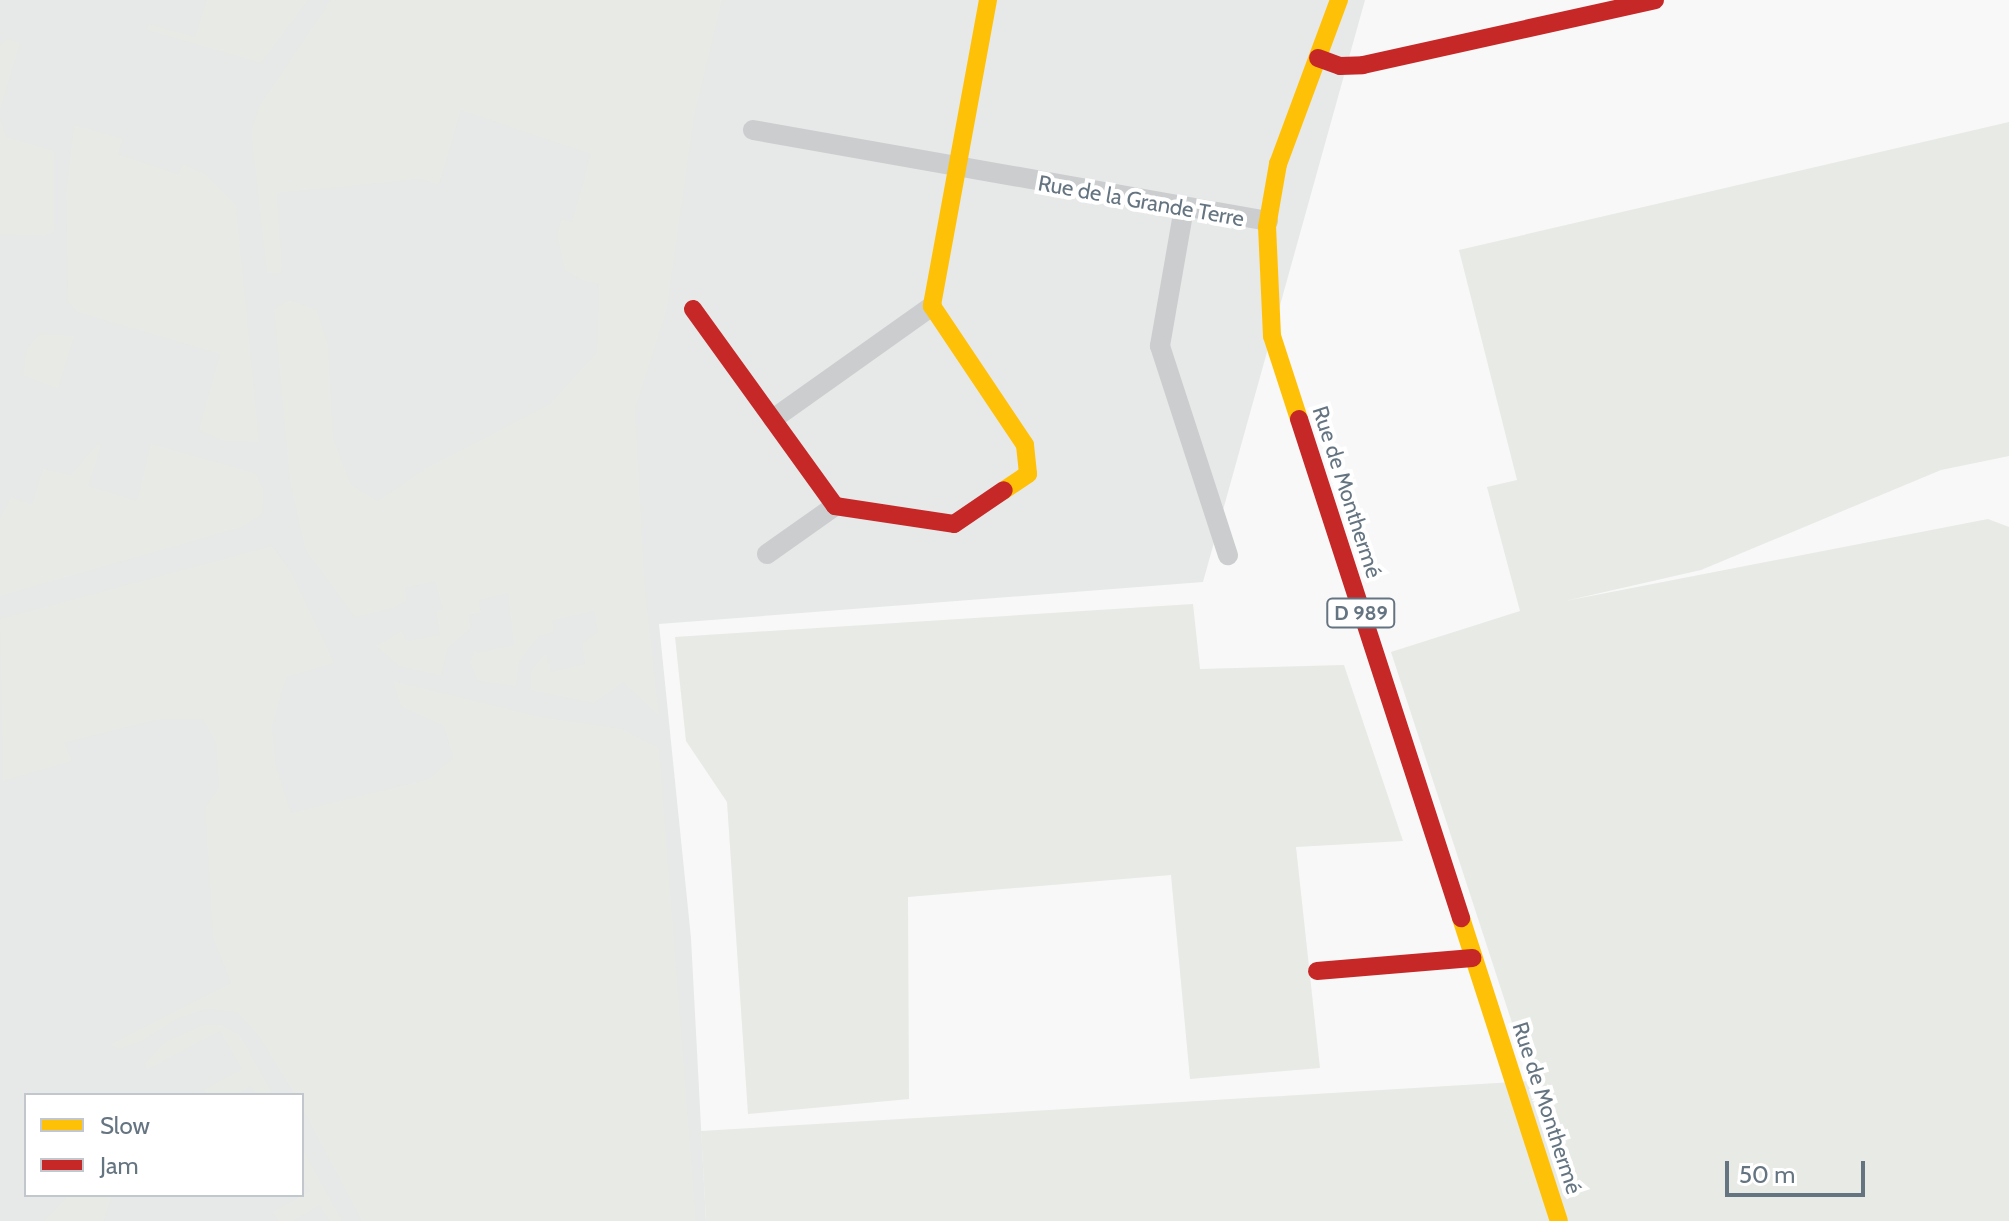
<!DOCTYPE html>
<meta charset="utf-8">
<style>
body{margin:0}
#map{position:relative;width:2009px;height:1221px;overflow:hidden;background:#f8f8f8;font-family:Cabin,sans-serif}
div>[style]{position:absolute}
.built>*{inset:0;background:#e7e8e8}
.green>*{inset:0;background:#e7eae5}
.street>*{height:20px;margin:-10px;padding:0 10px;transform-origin:10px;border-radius:10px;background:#cbcdce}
.slow>*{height:18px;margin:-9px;padding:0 9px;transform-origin:9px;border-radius:9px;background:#ffc107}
.jam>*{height:18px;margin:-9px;padding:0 9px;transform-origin:9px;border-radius:9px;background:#c62828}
span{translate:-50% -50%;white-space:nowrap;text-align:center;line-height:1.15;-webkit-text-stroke:8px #fff;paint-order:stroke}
.shield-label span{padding:2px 6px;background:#fff;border:2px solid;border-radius:6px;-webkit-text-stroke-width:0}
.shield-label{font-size:20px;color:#657481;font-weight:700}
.street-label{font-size:22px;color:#657481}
.legend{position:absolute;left:24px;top:1093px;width:280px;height:104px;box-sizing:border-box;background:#fff;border:2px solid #c1c7cd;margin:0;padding:10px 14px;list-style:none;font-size:24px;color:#657481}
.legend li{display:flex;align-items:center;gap:16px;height:40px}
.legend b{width:40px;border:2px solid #c1c7cd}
.scale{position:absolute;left:1725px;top:1161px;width:140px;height:36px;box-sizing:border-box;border:4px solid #657481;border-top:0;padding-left:10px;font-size:24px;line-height:28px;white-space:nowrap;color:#657481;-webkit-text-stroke:6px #fff;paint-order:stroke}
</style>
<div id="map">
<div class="built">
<div style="clip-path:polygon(evenodd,0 0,1365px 0,1203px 582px,659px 624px,691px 938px,706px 1221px,0 1221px,0 0,26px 1095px,302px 1095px,302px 1195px,26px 1195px,26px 1095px)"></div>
</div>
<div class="green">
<div style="clip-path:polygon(207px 0,308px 0,261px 63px,147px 30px,149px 24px,195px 37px)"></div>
<div style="clip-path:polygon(331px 0,722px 0,694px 117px,667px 308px,635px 410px,645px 588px,659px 716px,623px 682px,593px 703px,530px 690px,531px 671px,546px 653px,551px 672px,585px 664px,582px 644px,598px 632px,594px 611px,552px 621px,554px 632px,539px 636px,519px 662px,516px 686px,478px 681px,470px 663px,476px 648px,477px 653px,514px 645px,508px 593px,479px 600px,481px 613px,469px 615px,471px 628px,448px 648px,441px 676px,399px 666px,376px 646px,402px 631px,406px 641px,440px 635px,436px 611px,443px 609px,435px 581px,405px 588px,407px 600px,394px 608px,355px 617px,305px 549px,290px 482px,274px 309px,290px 300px,317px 310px,328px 346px,333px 438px,351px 485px,378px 501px,425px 469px,550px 404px,597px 352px,599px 283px,586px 282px,565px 270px,557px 235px,561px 219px,572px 222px,591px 154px,461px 110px,439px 185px,420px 179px,277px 193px,282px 268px,281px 274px,267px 273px,251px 131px,259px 107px)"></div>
<div style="clip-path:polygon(7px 39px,20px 43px,0 110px,0 46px)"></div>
<div style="clip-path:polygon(0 118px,6px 137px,54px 151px,54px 231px,44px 236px,0 234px)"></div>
<div style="clip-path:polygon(2009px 122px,2009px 456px,1941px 470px,1701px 570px,1565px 601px,1988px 519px,2009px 527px,2009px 1221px,706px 1221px,701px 1131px,1531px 1081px,1391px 652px,1520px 611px,1487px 487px,1517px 480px,1459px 250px)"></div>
<div style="clip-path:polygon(74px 125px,123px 139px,118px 154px,178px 174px,183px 164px,205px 174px,236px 205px,259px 442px,224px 441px,199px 430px,220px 354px,77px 312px,68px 302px,66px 192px)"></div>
<div style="clip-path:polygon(39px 334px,74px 336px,58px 389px,23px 375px,27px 349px)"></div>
<div style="clip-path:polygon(97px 444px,101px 445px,88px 486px,137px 501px,151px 444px,255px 473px,264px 491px,262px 514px,242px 527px,0 596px,0 518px,11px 497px,32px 505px,43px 469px,71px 475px)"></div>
<div style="clip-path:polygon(272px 546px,290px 570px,334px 663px,286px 677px,272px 726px,276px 767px,291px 813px,429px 779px,453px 758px,444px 726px,401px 706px,393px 681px,541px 717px,622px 729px,659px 748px,696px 1221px,362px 1221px,302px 1107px,302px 1095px,295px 1095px,259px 1036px,237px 1012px,207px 1009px,178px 1018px,140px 1042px,119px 1049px,109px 1045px,231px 983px,213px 937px,205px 808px,219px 788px,216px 743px,203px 719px,156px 720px,64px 743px,72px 761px,3px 781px,0 619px)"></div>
<div style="clip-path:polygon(1193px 604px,1200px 669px,1344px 665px,1403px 841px,1296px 847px,1320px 1068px,1190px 1079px,1171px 875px,908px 897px,909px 1099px,748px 1114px,727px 802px,686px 741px,675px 637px)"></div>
<div style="clip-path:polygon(203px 1025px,222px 1025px,240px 1035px,273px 1095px,257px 1095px,251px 1086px,235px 1095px,207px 1095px,204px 1090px,242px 1069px,220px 1031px,147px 1070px,145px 1063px,165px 1042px)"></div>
<div style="clip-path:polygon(302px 1148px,342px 1221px,329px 1221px,320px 1205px,293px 1221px,278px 1221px,273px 1212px,310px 1191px,302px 1176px)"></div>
<div style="clip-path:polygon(69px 1195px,111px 1197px,104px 1221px,44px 1221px)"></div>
</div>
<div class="street">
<div style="left:753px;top:130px;width:523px;rotate:10.02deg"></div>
<div style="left:1184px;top:208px;width:140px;rotate:99.9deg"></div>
<div style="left:1160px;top:346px;width:220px;rotate:72deg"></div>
<div style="left:773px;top:419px;width:195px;rotate:-35.4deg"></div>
<div style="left:767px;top:554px;width:83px;rotate:-35.2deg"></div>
</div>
<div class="slow">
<div style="left:988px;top:0;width:311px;rotate:100.4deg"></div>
<div style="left:932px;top:306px;width:167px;rotate:56.2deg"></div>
<div style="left:1025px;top:445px;width:29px;rotate:84deg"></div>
<div style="left:1028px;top:474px;width:29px;rotate:146deg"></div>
<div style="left:1299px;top:419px;width:87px;rotate:-108deg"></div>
<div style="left:1272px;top:336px;width:109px;rotate:-92.6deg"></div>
<div style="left:1267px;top:227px;width:64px;rotate:-80.1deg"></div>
<div style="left:1278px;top:164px;width:175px;rotate:-69.6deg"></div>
<div style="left:1461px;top:918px;width:318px;rotate:72.1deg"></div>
</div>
<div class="jam">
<div style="left:1318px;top:58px;width:23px;rotate:20deg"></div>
<div style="left:1340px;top:66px;width:23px;rotate:-2deg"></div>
<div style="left:1363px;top:65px;width:299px;rotate:-12.5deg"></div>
<div style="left:693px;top:309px;width:243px;rotate:54.2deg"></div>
<div style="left:835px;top:506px;width:120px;rotate:8.6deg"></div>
<div style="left:954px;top:524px;width:60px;rotate:-34.2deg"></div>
<div style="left:1299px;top:419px;width:525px;rotate:72.01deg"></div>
<div style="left:1317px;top:971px;width:156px;rotate:-4.8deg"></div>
</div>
<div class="shield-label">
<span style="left:1361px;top:613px">D 989</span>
</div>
<div class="street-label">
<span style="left:1141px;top:201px;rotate:10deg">Rue de la Grande Terre</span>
<span style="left:1347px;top:492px;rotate:72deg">Rue de Monthermé</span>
<span style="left:1547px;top:1108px;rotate:72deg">Rue de Monthermé</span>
</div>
<ul class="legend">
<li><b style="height:10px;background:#ffc107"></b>Slow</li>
<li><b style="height:10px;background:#c62828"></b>Jam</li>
</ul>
<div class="scale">50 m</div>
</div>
